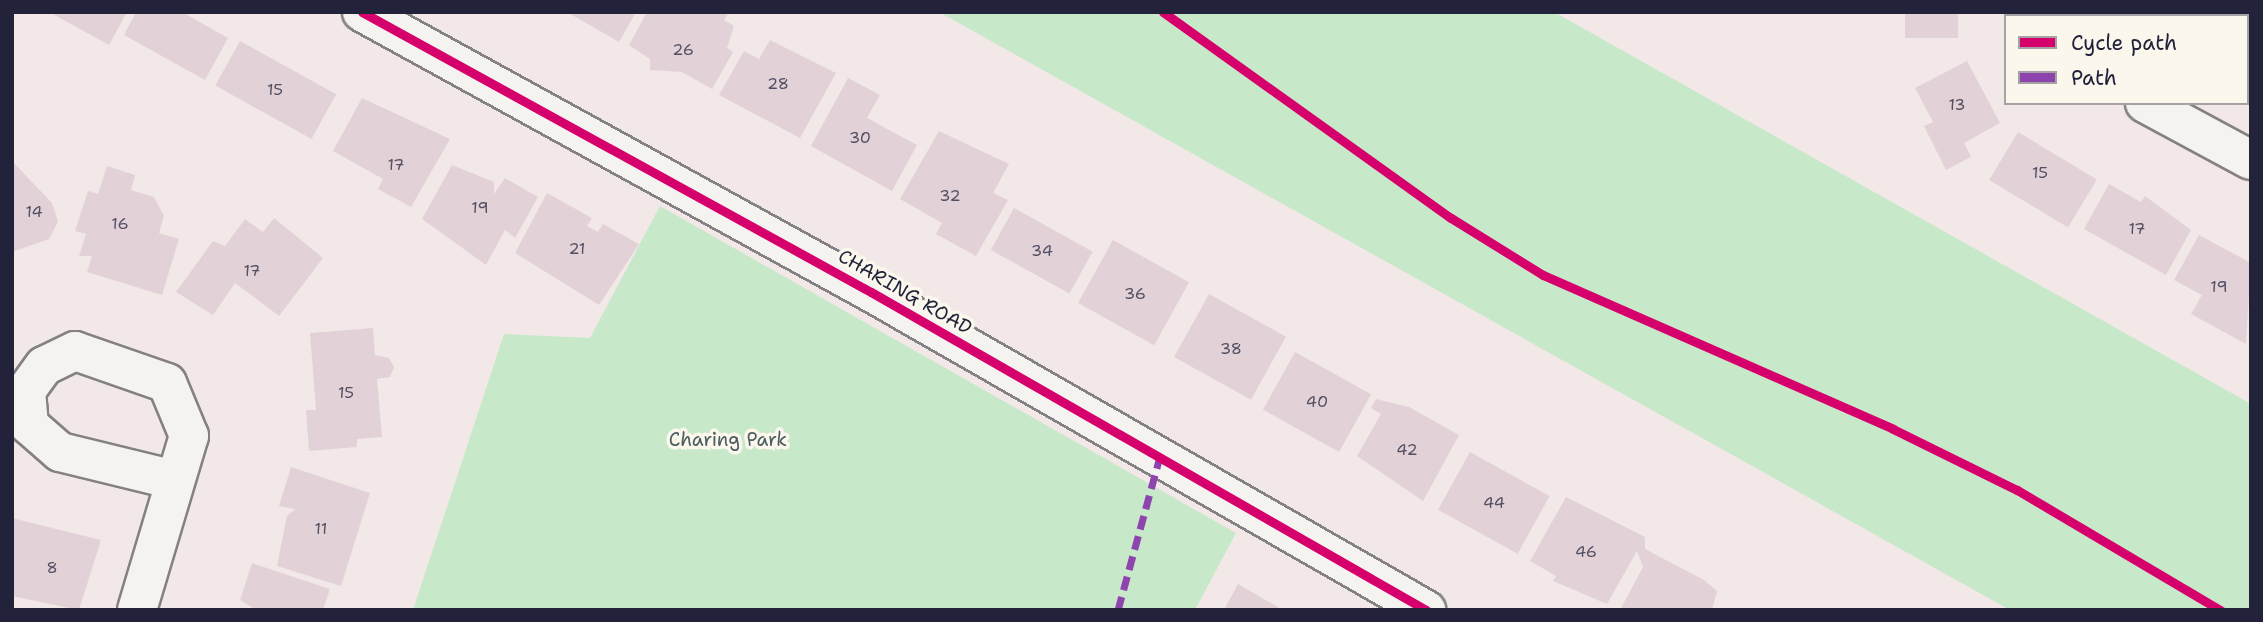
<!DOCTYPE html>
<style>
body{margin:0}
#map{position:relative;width:2263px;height:622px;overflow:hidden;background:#f2e8e7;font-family:"Shantell Sans",sans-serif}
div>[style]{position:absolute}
.green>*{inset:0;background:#c8e8ca}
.building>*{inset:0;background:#e2d2d7;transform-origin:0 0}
.roads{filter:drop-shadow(2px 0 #848084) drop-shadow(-2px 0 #848084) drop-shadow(0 2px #848084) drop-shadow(0 -2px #848084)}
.minor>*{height:38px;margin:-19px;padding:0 19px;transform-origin:19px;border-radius:19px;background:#f5f3f0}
.quiet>*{height:7px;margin-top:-3.5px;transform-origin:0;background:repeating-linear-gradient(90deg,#8e44ad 0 14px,transparent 0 21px)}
.cycleway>*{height:9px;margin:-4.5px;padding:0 4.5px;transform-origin:4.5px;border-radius:4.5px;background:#d6006c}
span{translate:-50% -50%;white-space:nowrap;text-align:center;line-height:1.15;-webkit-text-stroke:7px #fbf7ec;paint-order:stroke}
.number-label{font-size:16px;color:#534f63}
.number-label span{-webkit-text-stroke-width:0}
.street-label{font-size:19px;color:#22223b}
.park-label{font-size:19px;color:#495d5f}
.frame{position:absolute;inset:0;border:14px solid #22223b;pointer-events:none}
.legend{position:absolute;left:2004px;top:14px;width:245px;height:91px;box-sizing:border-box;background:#fbf7ec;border:2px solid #a4a2a5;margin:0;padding:9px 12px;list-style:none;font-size:21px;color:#22223b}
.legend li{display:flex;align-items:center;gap:14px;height:35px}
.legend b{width:35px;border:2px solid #a4a2a5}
</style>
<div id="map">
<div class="green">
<div style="clip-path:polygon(939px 12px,1554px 12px,2251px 404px,2251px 610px,2010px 610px)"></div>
<div style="clip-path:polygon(660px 206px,1236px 533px,1195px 610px,413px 610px,504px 334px,590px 338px)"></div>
</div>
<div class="building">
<div style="clip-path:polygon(49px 12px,127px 12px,109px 45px)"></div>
<div style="clip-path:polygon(136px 12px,182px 12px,228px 38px,205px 80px,124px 35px)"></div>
<div style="clip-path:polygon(567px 12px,636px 12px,619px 42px)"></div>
<div style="clip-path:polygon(647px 12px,728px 14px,724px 20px,734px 26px,727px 48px,733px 52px,712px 89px,682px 72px,650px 70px,650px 59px,629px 45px)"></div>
<div style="left:1905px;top:12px;width:53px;height:26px"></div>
<div style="clip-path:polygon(2176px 12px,2251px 12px,2251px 34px,2247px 40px,2247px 16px)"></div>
<div style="clip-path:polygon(770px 40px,836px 73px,800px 138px,719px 95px,744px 51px,759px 59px)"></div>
<div style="left:240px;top:41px;width:110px;height:51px;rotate:29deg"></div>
<div style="clip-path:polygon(1967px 61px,2000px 123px,1964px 143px,1971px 157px,1946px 170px,1924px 126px,1933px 122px,1915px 88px)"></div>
<div style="clip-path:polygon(848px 78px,880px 95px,867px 118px,917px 145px,892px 191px,811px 146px)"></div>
<div style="clip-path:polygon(362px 98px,450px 139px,411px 207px,378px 189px,383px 179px,333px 151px)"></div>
<div style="clip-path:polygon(939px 131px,1009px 164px,993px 193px,1008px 200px,976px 256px,936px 234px,942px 223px,900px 199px)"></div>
<div style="left:2018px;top:132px;width:92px;height:56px;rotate:31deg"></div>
<div style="clip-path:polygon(12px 161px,52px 203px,58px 222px,49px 239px,12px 252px)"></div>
<div style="clip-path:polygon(452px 165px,494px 182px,494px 194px,505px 178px,538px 197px,515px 238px,505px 230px,486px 265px,422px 219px)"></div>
<div style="clip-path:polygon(107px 166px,135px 175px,131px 190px,154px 197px,164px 216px,159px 233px,179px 239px,162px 295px,87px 272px,92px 256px,79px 256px,86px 234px,75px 231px,88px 191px,98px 194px)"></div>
<div style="clip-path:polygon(2109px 184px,2141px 202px,2145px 196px,2191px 230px,2166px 275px,2084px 229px)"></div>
<div style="clip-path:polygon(547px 193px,592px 218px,587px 226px,598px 232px,603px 224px,639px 244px,599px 305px,515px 253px)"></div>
<div style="left:1014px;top:208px;width:90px;height:48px;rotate:29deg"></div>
<div style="clip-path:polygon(274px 218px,323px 258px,279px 316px,235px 283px,213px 315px,176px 292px,213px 241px,225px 246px,245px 219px,263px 232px)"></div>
<div style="clip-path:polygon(2199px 235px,2251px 263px,2246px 344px,2191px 314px,2202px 295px,2174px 280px)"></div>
<div style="left:1113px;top:240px;width:87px;height:72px;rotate:29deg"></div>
<div style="left:1209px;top:294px;width:88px;height:72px;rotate:29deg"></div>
<div style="clip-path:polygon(373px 328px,375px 355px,389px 358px,394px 367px,390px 377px,377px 379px,382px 437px,357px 439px,357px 447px,309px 451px,306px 410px,316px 410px,310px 333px)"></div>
<div style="left:1295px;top:352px;width:87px;height:66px;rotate:29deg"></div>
<div style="clip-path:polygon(1376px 399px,1409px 407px,1459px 435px,1423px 501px,1357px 456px,1381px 414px,1371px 408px)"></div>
<div style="left:1470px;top:452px;width:91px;height:66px;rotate:29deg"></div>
<div style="clip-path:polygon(291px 467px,370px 493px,341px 586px,277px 566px,287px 516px,295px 509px,279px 506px)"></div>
<div style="clip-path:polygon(1566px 497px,1645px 537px,1645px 549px,1704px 580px,1717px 591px,1712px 610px,1620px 610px,1643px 567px,1637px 551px,1607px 604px,1553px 581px,1556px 576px,1530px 561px)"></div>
<div style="clip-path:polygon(12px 518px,101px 540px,79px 610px,12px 596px)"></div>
<div style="clip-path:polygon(252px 563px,330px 589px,323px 610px,256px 610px,240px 600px)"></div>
<div style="clip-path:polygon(1238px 584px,1283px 610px,1224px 610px)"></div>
</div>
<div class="roads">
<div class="minor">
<div style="left:362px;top:12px;width:581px;rotate:28.82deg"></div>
<div style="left:871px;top:292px;width:640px;rotate:29.81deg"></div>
<div style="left:2061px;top:12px;width:4px;rotate:63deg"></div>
<div style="left:2145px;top:103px;width:120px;rotate:28.3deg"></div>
<div style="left:137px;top:610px;width:182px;rotate:-73.4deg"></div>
<div style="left:189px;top:436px;width:57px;rotate:-112.5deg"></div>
<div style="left:167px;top:383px;width:97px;rotate:-160.8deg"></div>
<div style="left:75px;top:351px;width:34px;rotate:154deg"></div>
<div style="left:44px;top:366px;width:31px;rotate:126deg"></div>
<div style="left:26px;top:391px;width:34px;rotate:85deg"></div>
<div style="left:29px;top:425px;width:41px;rotate:41.1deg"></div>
<div style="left:60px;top:452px;width:118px;rotate:13.7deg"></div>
</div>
</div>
<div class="quiet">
<div style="left:1118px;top:610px;width:156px;rotate:-74.7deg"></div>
</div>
<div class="cycleway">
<div style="left:362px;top:12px;width:581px;rotate:28.82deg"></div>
<div style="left:871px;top:292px;width:640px;rotate:29.81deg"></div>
<div style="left:1163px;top:12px;width:354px;rotate:35.6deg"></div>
<div style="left:1451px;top:218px;width:108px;rotate:31.8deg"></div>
<div style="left:1543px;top:275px;width:382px;rotate:23.7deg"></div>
<div style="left:1893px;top:429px;width:138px;rotate:26.2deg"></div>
<div style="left:2017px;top:490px;width:236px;rotate:30.6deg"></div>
</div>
<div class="number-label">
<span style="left:683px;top:50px">26</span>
<span style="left:778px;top:84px">28</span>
<span style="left:275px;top:90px">15</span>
<span style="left:1957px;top:105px">13</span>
<span style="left:860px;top:138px">30</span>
<span style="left:396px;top:165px">17</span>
<span style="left:2040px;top:173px">15</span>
<span style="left:950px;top:196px">32</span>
<span style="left:480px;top:208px">19</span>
<span style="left:34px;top:212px">14</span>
<span style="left:120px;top:224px">16</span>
<span style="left:2137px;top:229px">17</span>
<span style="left:577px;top:249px">21</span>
<span style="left:1042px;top:251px">34</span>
<span style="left:252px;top:271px">17</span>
<span style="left:2219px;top:287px">19</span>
<span style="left:1135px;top:294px">36</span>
<span style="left:1231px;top:349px">38</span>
<span style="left:346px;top:393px">15</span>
<span style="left:1317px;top:402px">40</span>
<span style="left:1407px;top:450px">42</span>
<span style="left:1494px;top:503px">44</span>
<span style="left:321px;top:529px">11</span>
<span style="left:1586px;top:552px">46</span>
<span style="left:52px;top:568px">8</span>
</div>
<div class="street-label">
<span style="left:905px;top:292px;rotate:30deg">CHARING ROAD</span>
</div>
<div class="park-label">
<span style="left:728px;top:440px">Charing Park</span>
</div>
<div class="frame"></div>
<ul class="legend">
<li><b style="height:9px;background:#d6006c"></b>Cycle path</li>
<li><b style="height:9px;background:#8e44ad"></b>Path</li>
</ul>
</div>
